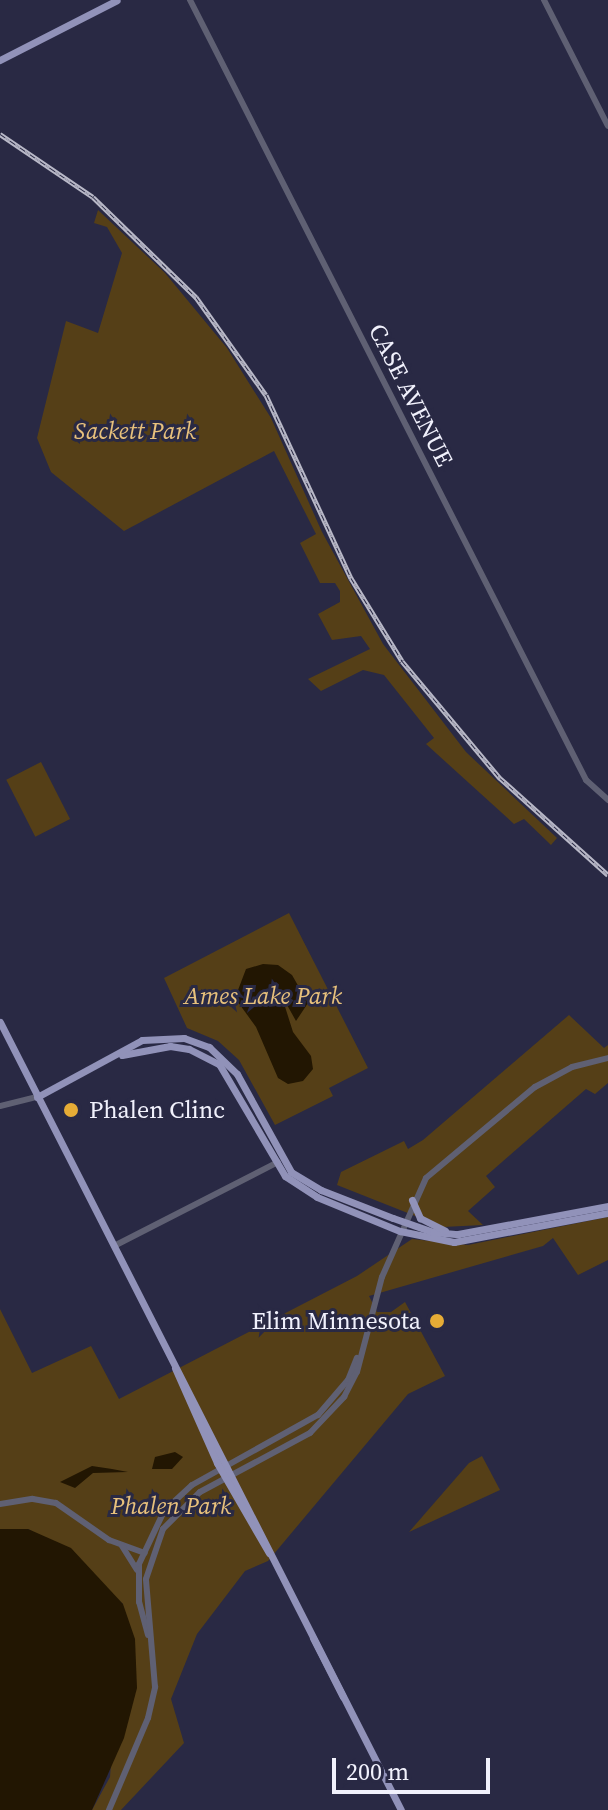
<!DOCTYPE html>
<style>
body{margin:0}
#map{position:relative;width:608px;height:1810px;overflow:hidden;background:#292944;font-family:"Source Serif 4",serif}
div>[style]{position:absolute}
.green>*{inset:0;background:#553f17;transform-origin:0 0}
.water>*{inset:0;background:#221602}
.minor>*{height:6px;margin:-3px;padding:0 3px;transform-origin:3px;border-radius:3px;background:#5f6073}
.major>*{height:7px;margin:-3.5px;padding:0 3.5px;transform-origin:3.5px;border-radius:3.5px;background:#9192b9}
.rail>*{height:5px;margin-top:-2.5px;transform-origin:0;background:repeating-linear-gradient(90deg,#292944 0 6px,#b9b9c8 0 12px);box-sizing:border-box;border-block:2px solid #b9b9c8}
.dots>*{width:22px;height:22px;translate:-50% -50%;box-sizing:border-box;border:4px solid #292944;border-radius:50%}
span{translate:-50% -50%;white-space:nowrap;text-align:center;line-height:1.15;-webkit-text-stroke:6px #292944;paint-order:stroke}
.street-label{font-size:24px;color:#f1f1fc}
.park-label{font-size:24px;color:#e8c17c;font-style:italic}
.poi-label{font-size:24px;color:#f1f1fc}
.left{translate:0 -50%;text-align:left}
.right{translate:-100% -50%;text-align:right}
.scale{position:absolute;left:332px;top:1758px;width:158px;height:36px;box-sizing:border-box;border:4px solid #f1f1fc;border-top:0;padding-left:10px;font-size:24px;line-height:28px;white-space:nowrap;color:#f1f1fc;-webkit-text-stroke:6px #292944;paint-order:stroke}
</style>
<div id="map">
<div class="green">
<div style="clip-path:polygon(98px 210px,165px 273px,227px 348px,271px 418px,322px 532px,383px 644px,466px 752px,557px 838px,551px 845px,524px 819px,514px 824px,426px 744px,434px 738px,384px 675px,363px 670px,321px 691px,308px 679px,370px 649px,361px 636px,332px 640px,318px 614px,340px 602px,340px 591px,335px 583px,320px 583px,300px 543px,316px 534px,274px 451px,124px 531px,51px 472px,37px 438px,66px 321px,98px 333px,122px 253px,107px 227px,94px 223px)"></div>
<div style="left:41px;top:762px;width:64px;height:39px;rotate:63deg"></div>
<div style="clip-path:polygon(289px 913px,368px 1068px,329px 1088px,333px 1096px,275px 1125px,239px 1060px,218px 1041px,187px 1028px,164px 978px)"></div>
<div style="clip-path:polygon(569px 1015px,604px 1048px,608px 1045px,608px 1083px,595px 1094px,586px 1089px,486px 1176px,495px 1187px,468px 1211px,483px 1225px,443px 1227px,337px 1185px,341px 1172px,404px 1141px,408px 1149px,423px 1140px)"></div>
<div style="clip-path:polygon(608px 1217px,608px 1260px,578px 1275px,553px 1238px,543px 1246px,369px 1296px,377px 1312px,391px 1312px,405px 1302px,445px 1376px,408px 1394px,268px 1561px,245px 1571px,197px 1634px,171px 1699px,184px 1743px,121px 1810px,92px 1810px,110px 1777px,123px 1604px,48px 1540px,28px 1529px,0 1529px,0 1309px,32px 1373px,91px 1346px,119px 1399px,357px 1276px,412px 1239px,468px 1245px)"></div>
<div style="clip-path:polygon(482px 1456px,500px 1490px,409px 1532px,469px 1463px)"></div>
</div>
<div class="water">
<div style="clip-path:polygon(263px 964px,278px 965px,292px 975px,308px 1003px,296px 1021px,281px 994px,293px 1032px,311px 1056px,313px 1069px,303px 1081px,288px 1084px,278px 1078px,256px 1027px,235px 998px,246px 969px)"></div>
<div style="clip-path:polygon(175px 1452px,183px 1457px,172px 1469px,152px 1469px,155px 1457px)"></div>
<div style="clip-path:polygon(92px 1466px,112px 1469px,128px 1472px,93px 1473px,75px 1488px,60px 1482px)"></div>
<div style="clip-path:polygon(0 1529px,28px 1529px,71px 1548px,123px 1604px,135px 1639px,137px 1688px,124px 1738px,92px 1810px,0 1810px)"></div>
</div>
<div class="minor">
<div style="left:190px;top:0;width:875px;rotate:63.08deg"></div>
<div style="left:586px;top:780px;width:30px;rotate:42deg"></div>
<div style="left:544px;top:0;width:141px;rotate:63.1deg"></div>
<div style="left:0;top:1106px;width:38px;rotate:-14deg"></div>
<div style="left:114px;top:1246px;width:184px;rotate:-27.1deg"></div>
<div style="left:0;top:1504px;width:33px;rotate:-9deg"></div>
<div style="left:33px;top:1499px;width:23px;rotate:10deg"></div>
<div style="left:56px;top:1503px;width:65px;rotate:34.9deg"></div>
<div style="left:109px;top:1540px;width:38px;rotate:20deg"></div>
<div style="left:122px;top:1546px;width:28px;rotate:58deg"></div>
<div style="left:148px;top:1635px;width:34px;rotate:-105deg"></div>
<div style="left:139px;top:1602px;width:38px;rotate:-90deg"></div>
<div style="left:139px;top:1564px;width:59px;rotate:-64.7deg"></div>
<div style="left:164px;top:1511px;width:38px;rotate:-43deg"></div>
<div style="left:192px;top:1485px;width:144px;rotate:-29.1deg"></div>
<div style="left:318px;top:1415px;width:46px;rotate:-49.4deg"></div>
<div style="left:348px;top:1380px;width:24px;rotate:-68deg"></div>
<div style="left:109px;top:1810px;width:100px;rotate:-67deg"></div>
<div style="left:148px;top:1718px;width:32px;rotate:-77deg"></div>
<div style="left:155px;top:1687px;width:108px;rotate:-94.8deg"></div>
<div style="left:146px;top:1579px;width:53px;rotate:-71.2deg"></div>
<div style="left:163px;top:1529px;width:52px;rotate:-45deg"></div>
<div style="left:200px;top:1492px;width:125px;rotate:-28.2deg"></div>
<div style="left:310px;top:1433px;width:50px;rotate:-46.6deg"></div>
<div style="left:344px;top:1397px;width:28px;rotate:-63deg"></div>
<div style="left:357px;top:1372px;width:98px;rotate:-75.3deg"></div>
<div style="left:382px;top:1277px;width:108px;rotate:-66deg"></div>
<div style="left:426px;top:1178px;width:142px;rotate:-39.9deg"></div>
<div style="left:535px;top:1087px;width:42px;rotate:-28.4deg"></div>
<div style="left:572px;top:1067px;width:37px;rotate:-14deg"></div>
</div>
<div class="major">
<div style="left:0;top:60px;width:131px;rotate:-27.1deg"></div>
<div style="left:0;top:1022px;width:884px;rotate:63.03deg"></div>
<div style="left:122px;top:1055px;width:49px;rotate:-10.6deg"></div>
<div style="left:170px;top:1046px;width:19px;rotate:9deg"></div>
<div style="left:189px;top:1049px;width:34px;rotate:27deg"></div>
<div style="left:219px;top:1064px;width:130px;rotate:59.5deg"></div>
<div style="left:285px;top:1176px;width:38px;rotate:33deg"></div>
<div style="left:317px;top:1197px;width:90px;rotate:22.3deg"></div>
<div style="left:400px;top:1231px;width:55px;rotate:11.5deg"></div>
<div style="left:454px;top:1242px;width:157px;rotate:-10.7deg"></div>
<div style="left:37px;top:1097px;width:119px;rotate:-28.5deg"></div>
<div style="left:142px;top:1040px;width:42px;rotate:-2.7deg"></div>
<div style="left:184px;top:1038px;width:27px;rotate:20deg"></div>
<div style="left:209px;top:1047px;width:39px;rotate:44deg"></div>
<div style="left:237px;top:1074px;width:112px;rotate:61.1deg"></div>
<div style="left:291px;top:1172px;width:35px;rotate:31deg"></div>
<div style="left:321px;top:1190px;width:77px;rotate:21.3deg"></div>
<div style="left:393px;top:1218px;width:42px;rotate:19.3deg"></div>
<div style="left:433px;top:1232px;width:25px;rotate:5deg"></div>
<div style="left:458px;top:1234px;width:153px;rotate:-10.6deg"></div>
<div style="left:412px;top:1200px;width:20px;rotate:66deg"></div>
<div style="left:420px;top:1218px;width:28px;rotate:27deg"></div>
<div style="left:175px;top:1368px;width:104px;rotate:66.1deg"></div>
<div style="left:217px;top:1463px;width:104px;rotate:60deg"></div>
<div style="left:313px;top:1638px;width:66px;rotate:63deg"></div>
</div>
<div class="rail">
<div style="left:0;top:134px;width:112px;rotate:34.1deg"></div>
<div style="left:93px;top:197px;width:144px;rotate:44.2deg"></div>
<div style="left:196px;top:297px;width:120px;rotate:54.5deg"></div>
<div style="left:266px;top:395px;width:202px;rotate:65.1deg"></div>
<div style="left:351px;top:578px;width:97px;rotate:58.4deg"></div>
<div style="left:402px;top:661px;width:153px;rotate:50.1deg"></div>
<div style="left:500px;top:778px;width:145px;rotate:41.9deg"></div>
</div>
<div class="dots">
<div style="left:71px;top:1110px;background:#e6ac36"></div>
<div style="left:437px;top:1321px;background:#e6ac36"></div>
</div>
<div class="street-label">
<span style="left:411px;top:395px;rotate:63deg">CASE AVENUE</span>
</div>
<div class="park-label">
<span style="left:135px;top:431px">Sackett Park</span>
<span style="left:263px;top:996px">Ames Lake Park</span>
<span style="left:171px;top:1506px">Phalen Park</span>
</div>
<div class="poi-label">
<span class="left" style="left:89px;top:1110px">Phalen Clinc</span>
<span class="right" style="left:421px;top:1321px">Elim Minnesota</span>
</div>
<div class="scale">200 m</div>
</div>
